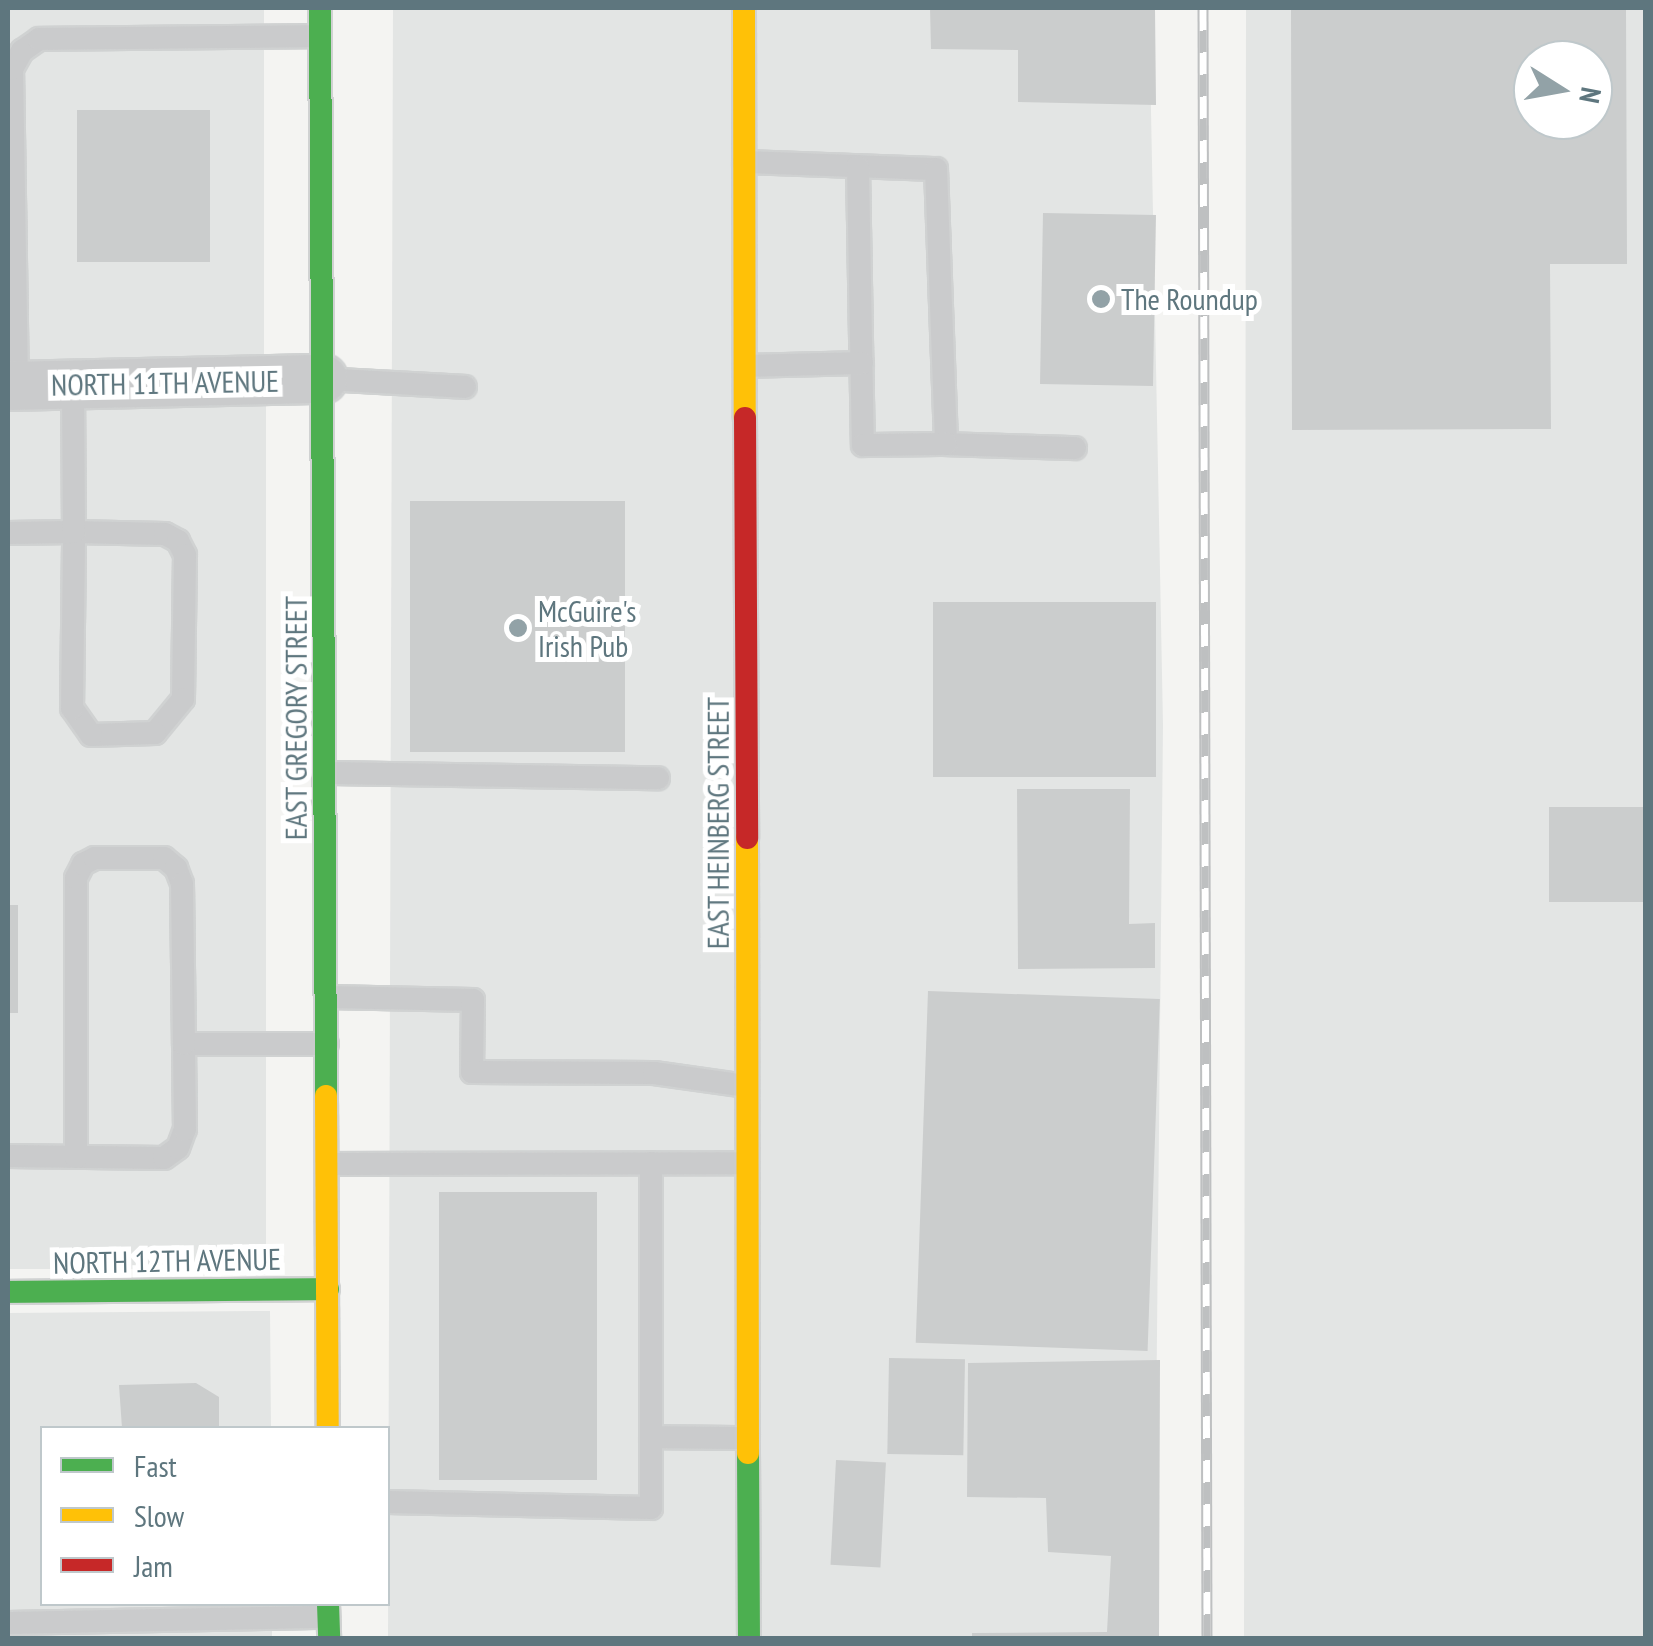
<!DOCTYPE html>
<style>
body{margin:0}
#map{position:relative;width:1653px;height:1646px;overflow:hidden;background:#f4f4f2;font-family:"PT Sans Narrow",sans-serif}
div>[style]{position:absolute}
.built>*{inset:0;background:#e3e5e4;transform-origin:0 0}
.building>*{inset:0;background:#cbcdcd;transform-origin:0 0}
.roads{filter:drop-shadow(2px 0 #d0d2d2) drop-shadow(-2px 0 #d0d2d2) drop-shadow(0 2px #d0d2d2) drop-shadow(0 -2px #d0d2d2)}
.lane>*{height:22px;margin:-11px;padding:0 11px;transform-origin:11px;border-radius:11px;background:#cacbcc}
.street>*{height:48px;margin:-24px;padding:0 24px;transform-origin:24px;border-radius:24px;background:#cacbcc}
.fast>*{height:22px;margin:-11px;padding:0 11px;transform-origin:11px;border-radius:11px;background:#4caf50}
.slow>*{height:22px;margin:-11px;padding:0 11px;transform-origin:11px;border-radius:11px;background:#ffc107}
.jam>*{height:22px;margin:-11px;padding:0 11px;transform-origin:11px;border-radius:11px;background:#c62828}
.rail>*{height:11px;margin-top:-5.5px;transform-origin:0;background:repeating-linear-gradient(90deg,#fff 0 22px,#bec0c1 0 44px);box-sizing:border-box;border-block:2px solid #bec0c1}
.dots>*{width:28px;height:28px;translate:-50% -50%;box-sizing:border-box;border:5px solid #fff;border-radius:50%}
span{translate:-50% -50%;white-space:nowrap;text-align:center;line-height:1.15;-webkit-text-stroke:10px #fff;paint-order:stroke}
.poi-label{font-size:30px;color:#5e767e}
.left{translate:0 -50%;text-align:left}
.street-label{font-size:30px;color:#5e767e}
.frame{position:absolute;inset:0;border:10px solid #5e767e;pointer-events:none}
.legend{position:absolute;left:40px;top:1426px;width:350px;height:180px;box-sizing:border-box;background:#fff;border:2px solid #bfc8cb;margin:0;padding:12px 18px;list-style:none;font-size:30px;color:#5e767e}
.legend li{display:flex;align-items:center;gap:20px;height:50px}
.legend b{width:50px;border:2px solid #bfc8cb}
.north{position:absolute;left:1513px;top:40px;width:100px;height:100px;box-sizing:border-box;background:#fff;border:2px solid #bfc8cb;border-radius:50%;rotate:101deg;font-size:28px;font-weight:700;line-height:40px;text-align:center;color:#5e767e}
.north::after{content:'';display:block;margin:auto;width:35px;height:45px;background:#92a2a7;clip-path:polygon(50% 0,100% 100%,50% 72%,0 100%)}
</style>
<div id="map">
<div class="built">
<div style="left:8px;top:8px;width:256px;height:357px"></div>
<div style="clip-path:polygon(393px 8px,1149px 8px,1163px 725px,1154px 1638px,388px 1638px)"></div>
<div style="clip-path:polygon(evenodd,1246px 8px,1645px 8px,1645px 1638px,1244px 1638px,1246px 8px,1533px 60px,1593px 60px,1593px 120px,1533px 120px,1533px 60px)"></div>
<div style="left:266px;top:401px;width:868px;height:258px;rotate:90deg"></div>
<div style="clip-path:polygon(270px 1311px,271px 1428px,42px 1428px,42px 1604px,272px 1604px,272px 1638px,8px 1638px,8px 1313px)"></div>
</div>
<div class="building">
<div style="clip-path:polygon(930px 8px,1155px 8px,1156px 105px,1018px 102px,1018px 50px,931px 49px)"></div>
<div style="clip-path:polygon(evenodd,1291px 8px,1626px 8px,1627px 264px,1550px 264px,1551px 429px,1292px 430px,1291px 8px,1533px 60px,1593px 60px,1593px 120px,1533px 120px,1533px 60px)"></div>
<div style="left:77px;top:110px;width:133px;height:152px"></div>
<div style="left:1043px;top:213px;width:113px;height:171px;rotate:1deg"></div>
<div style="left:625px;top:501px;width:251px;height:215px;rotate:90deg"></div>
<div style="left:933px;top:602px;width:223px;height:175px"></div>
<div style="clip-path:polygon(1017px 789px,1130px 789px,1129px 924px,1155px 923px,1155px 968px,1018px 969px)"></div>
<div style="left:1646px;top:807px;width:95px;height:97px;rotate:90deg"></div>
<div style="left:8px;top:905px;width:10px;height:108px"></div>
<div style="left:928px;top:991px;width:232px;height:352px;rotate:2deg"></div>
<div style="left:597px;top:1192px;width:288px;height:158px;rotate:90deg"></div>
<div style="left:889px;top:1358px;width:76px;height:96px;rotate:1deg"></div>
<div style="clip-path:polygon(1160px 1360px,1159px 1638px,972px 1638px,972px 1633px,1107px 1632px,1111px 1556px,1048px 1552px,1046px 1498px,967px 1497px,968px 1363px)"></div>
<div style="clip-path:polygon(196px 1383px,219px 1397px,219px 1428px,122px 1428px,119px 1385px)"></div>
<div style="left:836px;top:1460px;width:50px;height:105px;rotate:3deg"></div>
</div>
<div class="roads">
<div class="lane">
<div style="left:744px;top:162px;width:192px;rotate:2.1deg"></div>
<div style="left:936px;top:169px;width:275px;rotate:87.9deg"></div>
<div style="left:946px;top:444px;width:129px;rotate:1.8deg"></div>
<div style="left:858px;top:167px;width:278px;rotate:89deg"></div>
<div style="left:863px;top:445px;width:83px;rotate:-0.7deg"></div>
<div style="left:745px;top:366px;width:117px;rotate:-1.5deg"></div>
<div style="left:323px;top:379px;width:142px;rotate:3.2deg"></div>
<div style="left:17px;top:386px;width:317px;rotate:-90.9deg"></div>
<div style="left:12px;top:69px;width:21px;rotate:-61deg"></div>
<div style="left:22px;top:51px;width:21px;rotate:-35deg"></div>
<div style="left:39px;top:39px;width:281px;rotate:-0.6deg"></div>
<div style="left:74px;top:532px;width:91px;rotate:1.3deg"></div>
<div style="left:165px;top:534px;width:15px;rotate:28deg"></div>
<div style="left:178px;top:541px;width:16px;rotate:63deg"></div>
<div style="left:185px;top:555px;width:144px;rotate:90.8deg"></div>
<div style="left:183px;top:699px;width:44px;rotate:129.5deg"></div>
<div style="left:155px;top:733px;width:64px;rotate:178.2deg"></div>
<div style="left:91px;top:735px;width:33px;rotate:-125deg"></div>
<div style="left:72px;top:708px;width:176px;rotate:-89.3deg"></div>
<div style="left:8px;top:533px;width:66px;rotate:-0.9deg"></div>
<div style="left:74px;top:532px;width:146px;rotate:-90.4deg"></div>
<div style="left:326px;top:773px;width:332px;rotate:0.9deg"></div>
<div style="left:327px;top:997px;width:146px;rotate:1.2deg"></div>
<div style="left:473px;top:1000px;width:72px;rotate:90.8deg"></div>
<div style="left:472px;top:1072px;width:182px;rotate:0.3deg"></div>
<div style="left:654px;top:1073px;width:94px;rotate:8deg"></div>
<div style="left:8px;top:1156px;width:156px;rotate:0.7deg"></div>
<div style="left:164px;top:1158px;width:17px;rotate:-36deg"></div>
<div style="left:178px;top:1148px;width:20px;rotate:-70deg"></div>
<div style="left:185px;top:1129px;width:85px;rotate:-90.7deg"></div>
<div style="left:184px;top:1044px;width:143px"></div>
<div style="left:76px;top:1157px;width:279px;rotate:-90deg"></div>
<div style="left:76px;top:878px;width:16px;rotate:-63deg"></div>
<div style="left:83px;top:864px;width:13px;rotate:-27deg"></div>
<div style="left:95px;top:858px;width:69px"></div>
<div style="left:164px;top:858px;width:16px;rotate:40deg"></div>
<div style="left:176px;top:868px;width:17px;rotate:69deg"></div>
<div style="left:182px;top:884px;width:160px;rotate:89.3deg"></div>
<div style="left:328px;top:1164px;width:419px;rotate:-0.1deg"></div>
<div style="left:651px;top:1437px;width:97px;rotate:0.6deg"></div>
<div style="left:388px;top:1502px;width:263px;rotate:1.3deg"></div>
<div style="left:651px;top:1508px;width:345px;rotate:-90deg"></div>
<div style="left:8px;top:1623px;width:320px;rotate:-1.1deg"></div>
</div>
<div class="street">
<div style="left:8px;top:386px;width:315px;rotate:-1.3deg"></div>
</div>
<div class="fast">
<div style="left:320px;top:8px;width:1088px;rotate:89.68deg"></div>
<div style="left:8px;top:1292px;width:320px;rotate:-0.5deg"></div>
<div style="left:748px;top:1453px;width:185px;rotate:89.7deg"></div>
<div style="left:328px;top:1604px;width:34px;rotate:88deg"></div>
</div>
<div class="slow">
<div style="left:744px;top:8px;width:410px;rotate:89.9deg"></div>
<div style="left:747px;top:838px;width:615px;rotate:89.91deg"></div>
<div style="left:326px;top:1096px;width:332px;rotate:89.7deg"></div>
</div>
<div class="jam">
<div style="left:745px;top:418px;width:420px;rotate:89.7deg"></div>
</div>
</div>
<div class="rail">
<div style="left:1203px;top:8px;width:1630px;rotate:89.86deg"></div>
</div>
<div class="dots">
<div style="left:1101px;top:299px;background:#92a2a7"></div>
<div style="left:518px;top:628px;background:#92a2a7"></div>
</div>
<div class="poi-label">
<span class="left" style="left:1121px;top:299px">The Roundup</span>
<span class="left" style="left:538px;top:628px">McGuire's<br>Irish Pub</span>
</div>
<div class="street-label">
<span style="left:165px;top:383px;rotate:-1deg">NORTH 11TH AVENUE</span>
<span style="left:296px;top:718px;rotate:-90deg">EAST GREGORY STREET</span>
<span style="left:718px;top:823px;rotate:-90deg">EAST HEINBERG STREET</span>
<span style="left:167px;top:1261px;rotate:-1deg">NORTH 12TH AVENUE</span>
</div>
<div class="frame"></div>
<ul class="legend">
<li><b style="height:12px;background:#4caf50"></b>Fast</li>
<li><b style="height:12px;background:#ffc107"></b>Slow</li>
<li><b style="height:12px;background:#c62828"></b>Jam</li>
</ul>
<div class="north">N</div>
</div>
